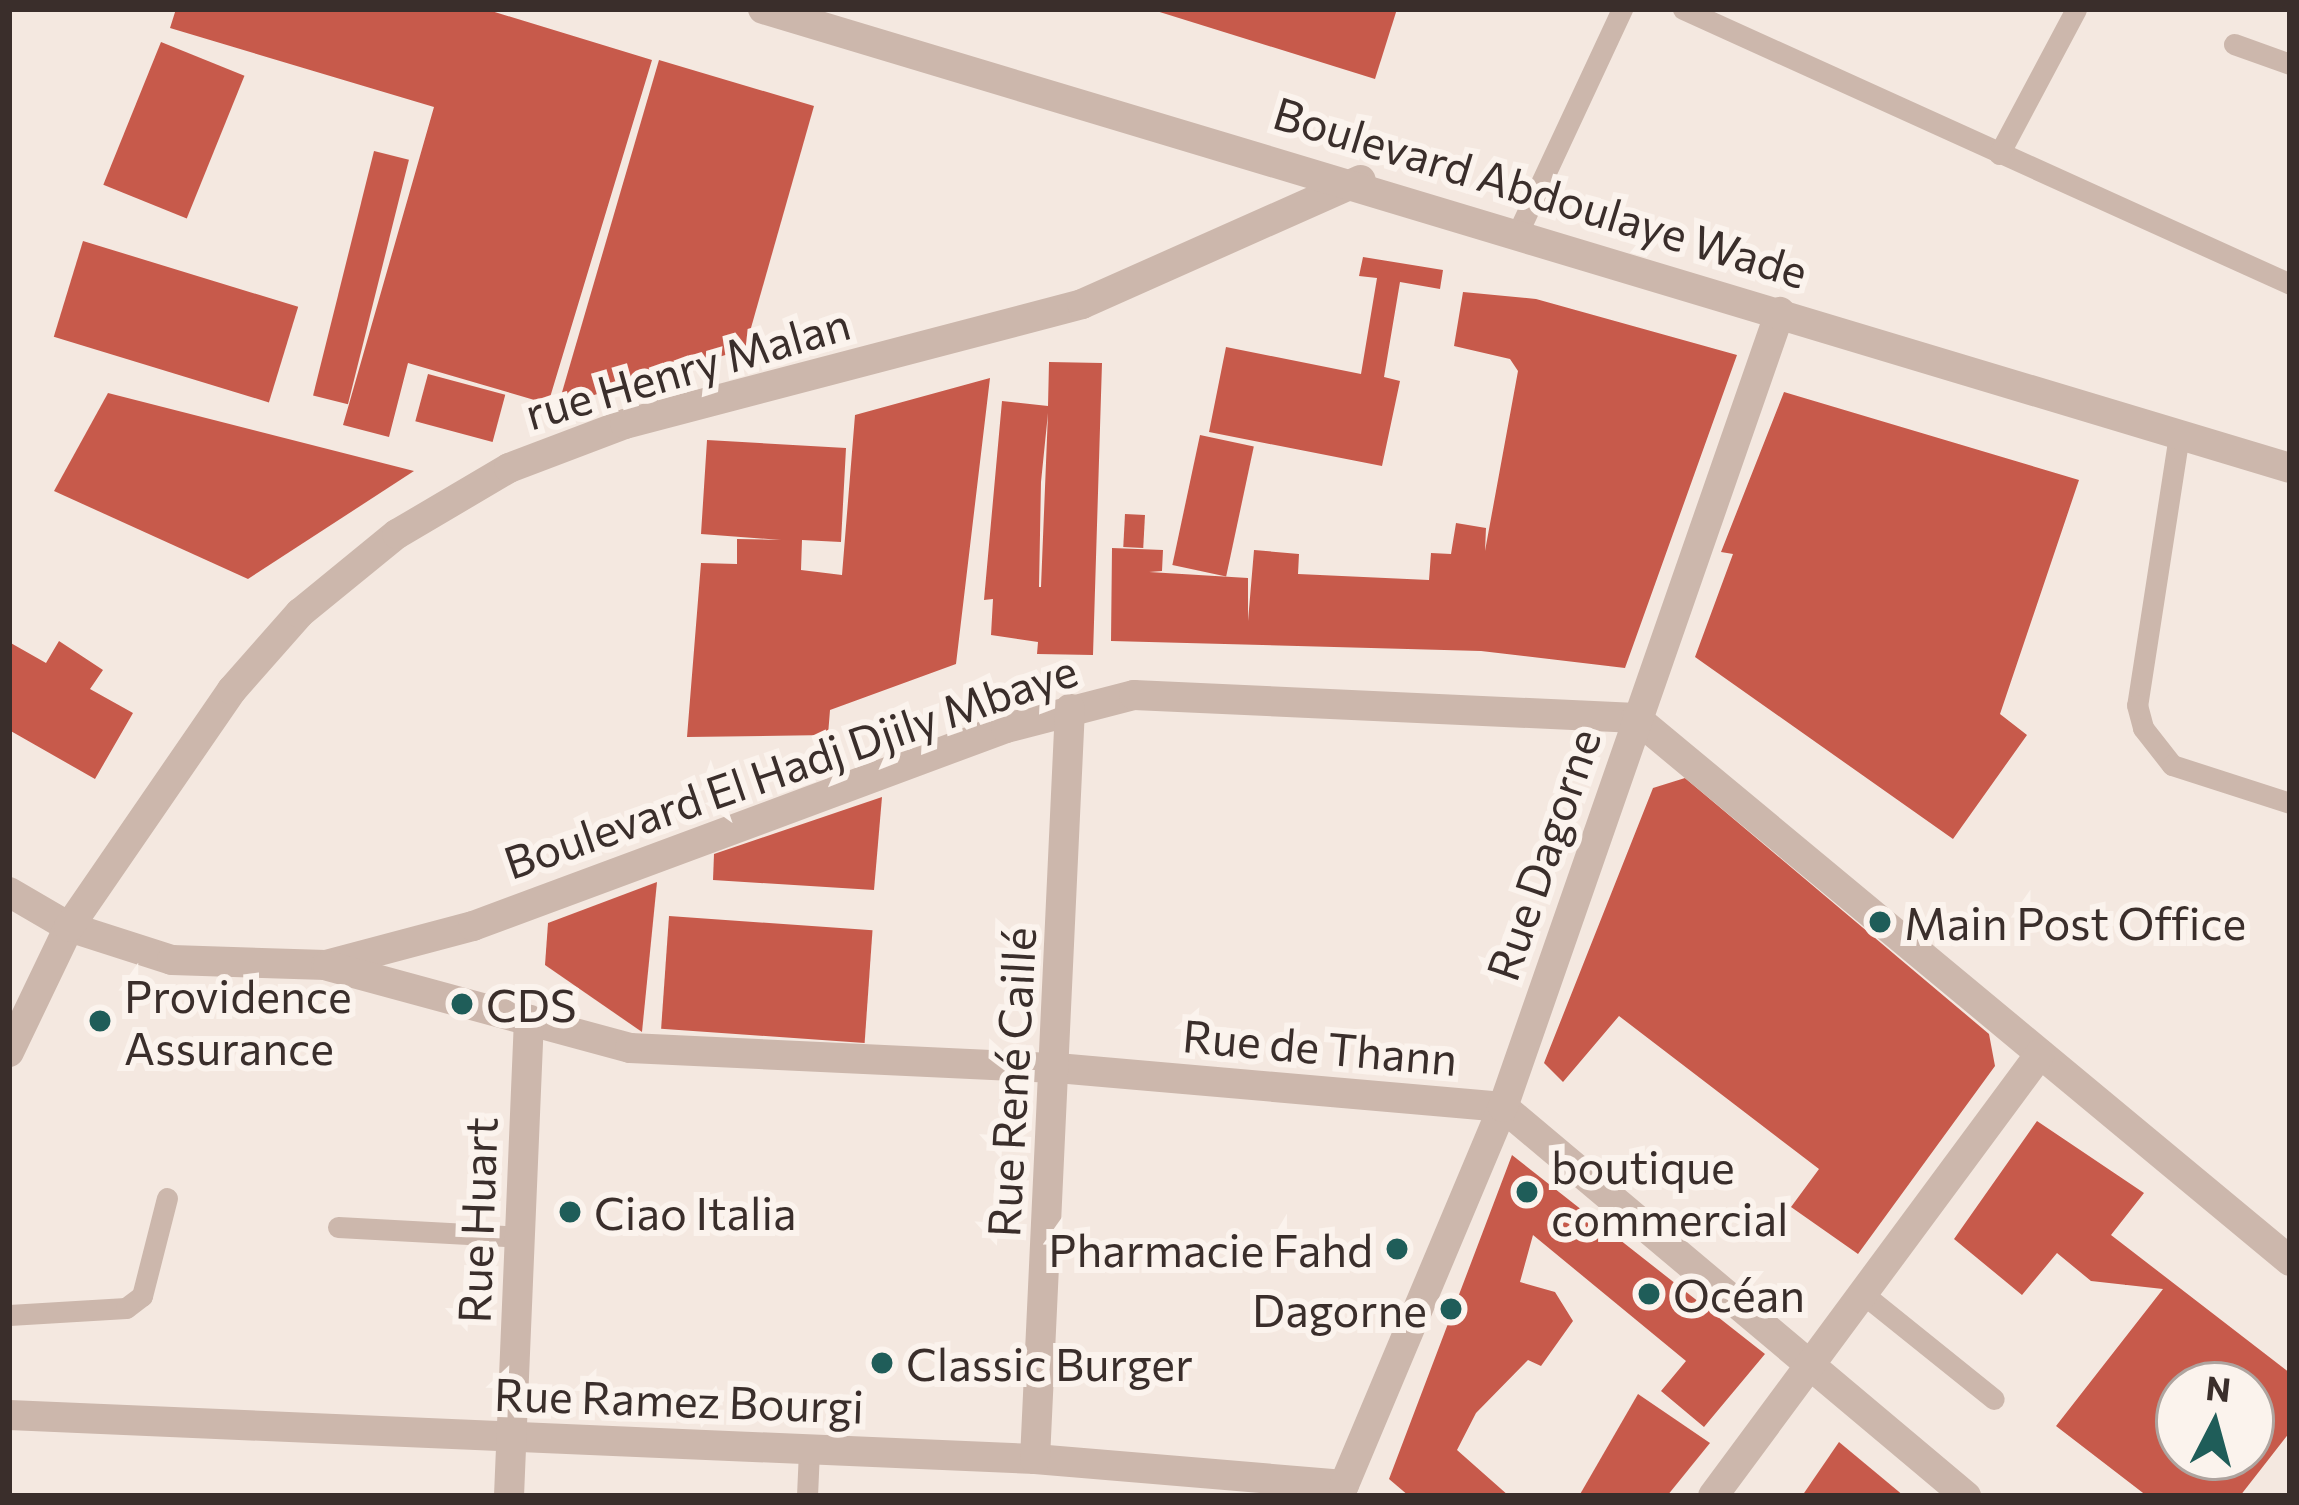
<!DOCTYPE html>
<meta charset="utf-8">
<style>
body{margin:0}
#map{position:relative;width:2299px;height:1505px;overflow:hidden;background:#f4e8e0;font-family:Commissioner,sans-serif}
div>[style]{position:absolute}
.building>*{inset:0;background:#c75a4b;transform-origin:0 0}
.service>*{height:21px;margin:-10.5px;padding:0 10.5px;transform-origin:10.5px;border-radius:10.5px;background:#ccb7ac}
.minor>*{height:30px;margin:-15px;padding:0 15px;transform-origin:15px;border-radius:15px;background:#ccb7ac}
.tertiary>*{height:30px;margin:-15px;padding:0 15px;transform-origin:15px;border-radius:15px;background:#ccb7ac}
.dots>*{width:33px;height:33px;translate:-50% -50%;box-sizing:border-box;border:6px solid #fbf3ed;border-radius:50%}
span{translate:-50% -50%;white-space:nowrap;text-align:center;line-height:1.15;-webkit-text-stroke:12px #fbf3ed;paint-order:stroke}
.street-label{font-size:45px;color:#3a2e2b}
.poi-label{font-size:45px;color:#3a2e2b}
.left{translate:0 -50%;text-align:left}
.right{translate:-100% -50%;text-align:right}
.frame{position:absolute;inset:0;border:12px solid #3a2e2b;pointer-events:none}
.north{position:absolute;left:2155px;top:1361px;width:120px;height:120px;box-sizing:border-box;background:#fbf3ed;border:3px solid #aea49f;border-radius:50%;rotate:6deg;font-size:33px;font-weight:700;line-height:48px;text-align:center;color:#3a2e2b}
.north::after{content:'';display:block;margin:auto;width:42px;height:54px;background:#1f5d59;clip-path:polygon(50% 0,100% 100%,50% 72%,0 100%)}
</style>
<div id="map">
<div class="building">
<div style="clip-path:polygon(176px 9px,485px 9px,652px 60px,548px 404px,408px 363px,389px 437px,343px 425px,434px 107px,170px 28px)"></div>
<div style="clip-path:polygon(1150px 9px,1397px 9px,1375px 79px)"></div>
<div style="left:161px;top:42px;width:90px;height:154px;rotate:22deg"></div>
<div style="clip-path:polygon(659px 60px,814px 106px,745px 349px,558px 406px)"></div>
<div style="left:374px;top:151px;width:36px;height:252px;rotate:14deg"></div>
<div style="left:83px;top:241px;width:225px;height:100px;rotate:17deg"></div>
<div style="clip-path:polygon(1363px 257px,1443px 270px,1440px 289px,1400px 282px,1384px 377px,1400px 381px,1382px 466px,1209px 432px,1226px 347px,1361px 374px,1377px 278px,1359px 276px)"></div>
<div style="clip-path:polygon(1463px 292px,1536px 299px,1737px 355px,1625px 668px,1481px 651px,1111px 641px,1112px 548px,1163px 550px,1162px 571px,1149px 572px,1248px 578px,1248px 621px,1254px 550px,1299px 554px,1298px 574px,1429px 580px,1431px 553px,1451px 554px,1456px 523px,1486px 528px,1485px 551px,1518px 371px,1510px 359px,1454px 346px)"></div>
<div style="clip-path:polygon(evenodd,1049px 362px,1102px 363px,1093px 655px,1037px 654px,1038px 642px,991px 635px,993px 599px,984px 600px,1002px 401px,1048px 406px,1049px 362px,1048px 413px,1041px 587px,1039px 587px,1041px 482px,1048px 413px)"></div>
<div style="left:428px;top:374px;width:80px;height:49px;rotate:15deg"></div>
<div style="clip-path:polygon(990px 378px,956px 664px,830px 710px,828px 735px,687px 737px,701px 563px,737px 564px,737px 539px,781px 540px,701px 534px,707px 440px,846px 448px,841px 542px,802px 540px,801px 570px,842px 575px,855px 415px)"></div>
<div style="clip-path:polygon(1784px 392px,2079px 480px,2000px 714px,2027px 735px,1953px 839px,1695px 657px,1733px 554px,1721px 552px)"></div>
<div style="clip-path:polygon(108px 393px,414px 471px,248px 579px,54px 491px)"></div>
<div style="left:1200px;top:435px;width:55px;height:133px;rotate:12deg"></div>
<div style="left:1125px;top:514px;width:20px;height:33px;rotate:3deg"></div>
<div style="clip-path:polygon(59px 641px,103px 670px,90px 689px,133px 713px,95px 779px,9px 730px,9px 642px,46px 663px)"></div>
<div style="clip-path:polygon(1685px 778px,1989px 1034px,1995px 1066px,1858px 1254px,1791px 1207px,1819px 1169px,1619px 1016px,1563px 1082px,1544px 1063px,1653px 788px)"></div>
<div style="clip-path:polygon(882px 797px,874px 890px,713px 880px,714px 854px)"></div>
<div style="clip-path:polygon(657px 882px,642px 1032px,545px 965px,548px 923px)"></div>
<div style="left:669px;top:916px;width:204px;height:113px;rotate:4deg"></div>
<div style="clip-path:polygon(evenodd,2037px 1121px,2144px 1193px,2111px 1235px,2290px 1373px,2290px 1432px,2240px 1496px,2147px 1496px,2056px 1426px,2163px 1289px,2091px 1281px,2057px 1253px,2022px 1295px,1954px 1239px,2037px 1121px,2179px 1385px,2251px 1385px,2251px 1457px,2179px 1457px,2179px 1385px)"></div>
<div style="clip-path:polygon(1512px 1155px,1765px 1354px,1704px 1427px,1661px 1391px,1686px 1361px,1533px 1235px,1520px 1282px,1555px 1292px,1573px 1321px,1541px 1366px,1528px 1360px,1476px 1413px,1457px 1450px,1509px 1496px,1409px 1496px,1389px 1479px)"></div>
<div style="clip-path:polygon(1638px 1394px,1710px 1443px,1667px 1496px,1579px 1496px)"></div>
<div style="clip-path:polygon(1839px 1442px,1904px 1496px,1802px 1496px)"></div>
</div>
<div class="service">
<div style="left:1683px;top:9px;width:666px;rotate:24.37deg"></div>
<div style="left:2234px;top:44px;width:59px;rotate:19.7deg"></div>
<div style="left:1999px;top:154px;width:164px;rotate:-62deg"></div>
<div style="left:1519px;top:230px;width:244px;rotate:-65deg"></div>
<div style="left:2179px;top:435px;width:273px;rotate:98.8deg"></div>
<div style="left:2137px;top:705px;width:24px;rotate:75deg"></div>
<div style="left:2143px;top:728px;width:47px;rotate:51.9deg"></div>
<div style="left:2172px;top:765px;width:124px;rotate:17.9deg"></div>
<div style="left:338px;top:1227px;width:182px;rotate:3.1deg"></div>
<div style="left:1862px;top:1293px;width:169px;rotate:38.8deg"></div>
<div style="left:9px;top:1315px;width:117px;rotate:-3.4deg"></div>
<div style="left:126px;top:1308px;width:20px;rotate:-37deg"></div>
<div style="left:142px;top:1296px;width:101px;rotate:-75.7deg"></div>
<div style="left:807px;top:1496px;width:46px;rotate:-87.5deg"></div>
</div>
<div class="minor">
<div style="left:9px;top:892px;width:69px;rotate:30.3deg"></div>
<div style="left:69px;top:927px;width:108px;rotate:17.8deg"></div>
<div style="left:172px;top:960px;width:154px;rotate:1.9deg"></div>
<div style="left:326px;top:965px;width:152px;rotate:-14.9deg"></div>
<div style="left:473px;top:926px;width:569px;rotate:-20.38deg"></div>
<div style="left:1006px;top:728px;width:132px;rotate:-14.5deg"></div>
<div style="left:1134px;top:695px;width:503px;rotate:2.62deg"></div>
<div style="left:1636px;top:718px;width:850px;rotate:39.7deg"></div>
<div style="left:328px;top:966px;width:313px;rotate:15.2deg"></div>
<div style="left:630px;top:1048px;width:427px;rotate:2.7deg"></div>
<div style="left:1057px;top:1068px;width:448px;rotate:5deg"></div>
<div style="left:1503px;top:1107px;width:605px;rotate:40.04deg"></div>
<div style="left:9px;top:1052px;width:139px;rotate:-64.4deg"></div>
<div style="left:69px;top:927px;width:288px;rotate:-55.5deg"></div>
<div style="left:232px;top:690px;width:103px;rotate:-48.6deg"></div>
<div style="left:300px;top:613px;width:125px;rotate:-39.2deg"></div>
<div style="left:397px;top:534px;width:130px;rotate:-30.5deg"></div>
<div style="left:509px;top:468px;width:124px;rotate:-20.8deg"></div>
<div style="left:625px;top:424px;width:472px;rotate:-14.7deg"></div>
<div style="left:1082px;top:304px;width:305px;rotate:-24deg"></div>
<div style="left:9px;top:1415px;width:1027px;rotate:2.46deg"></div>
<div style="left:1035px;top:1459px;width:310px;rotate:4.8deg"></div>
<div style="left:1035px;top:1459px;width:751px;rotate:-87.33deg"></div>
<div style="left:1344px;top:1485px;width:410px;rotate:-67.2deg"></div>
<div style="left:1503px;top:1107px;width:842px;rotate:-70.79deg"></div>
<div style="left:509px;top:1496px;width:477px;rotate:-87.6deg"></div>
<div style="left:1713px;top:1496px;width:550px;rotate:-53.51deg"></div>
</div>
<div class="tertiary">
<div style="left:763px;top:9px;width:1594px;rotate:16.73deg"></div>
</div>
<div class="dots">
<div style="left:1880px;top:922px;background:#1f5d59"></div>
<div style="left:462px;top:1004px;background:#1f5d59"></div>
<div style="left:100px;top:1021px;background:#1f5d59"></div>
<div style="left:1527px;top:1192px;background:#1f5d59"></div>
<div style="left:570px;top:1212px;background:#1f5d59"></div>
<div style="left:1397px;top:1249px;background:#1f5d59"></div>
<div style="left:1649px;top:1294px;background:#1f5d59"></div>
<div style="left:1451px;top:1309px;background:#1f5d59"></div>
<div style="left:882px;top:1363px;background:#1f5d59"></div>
</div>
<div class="street-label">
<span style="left:1541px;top:191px;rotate:17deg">Boulevard Abdoulaye Wade</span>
<span style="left:687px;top:367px;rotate:-16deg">rue Henry Malan</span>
<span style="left:790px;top:765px;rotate:-19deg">Boulevard El Hadj Djily Mbaye</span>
<span style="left:1542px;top:854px;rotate:-71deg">Rue Dagorne</span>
<span style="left:1320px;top:1046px;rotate:5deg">Rue de Thann</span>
<span style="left:1010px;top:1082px;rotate:-87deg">Rue René Caillé</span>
<span style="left:476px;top:1220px;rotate:-88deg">Rue Huart</span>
<span style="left:679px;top:1399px;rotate:2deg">Rue Ramez Bourgi</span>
</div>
<div class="poi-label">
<span class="left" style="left:1904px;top:922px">Main Post Office</span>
<span class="left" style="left:124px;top:1021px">Providence<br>Assurance</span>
<span class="left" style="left:486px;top:1004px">CDS</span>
<span class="left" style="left:1551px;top:1192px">boutique<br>commercial</span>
<span class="left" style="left:594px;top:1212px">Ciao Italia</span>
<span class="right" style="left:1373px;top:1249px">Pharmacie Fahd</span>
<span class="left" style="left:1673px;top:1294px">Océan</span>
<span class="right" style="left:1427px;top:1309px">Dagorne</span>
<span class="left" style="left:906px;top:1363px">Classic Burger</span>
</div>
<div class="frame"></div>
<div class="north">N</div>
</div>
